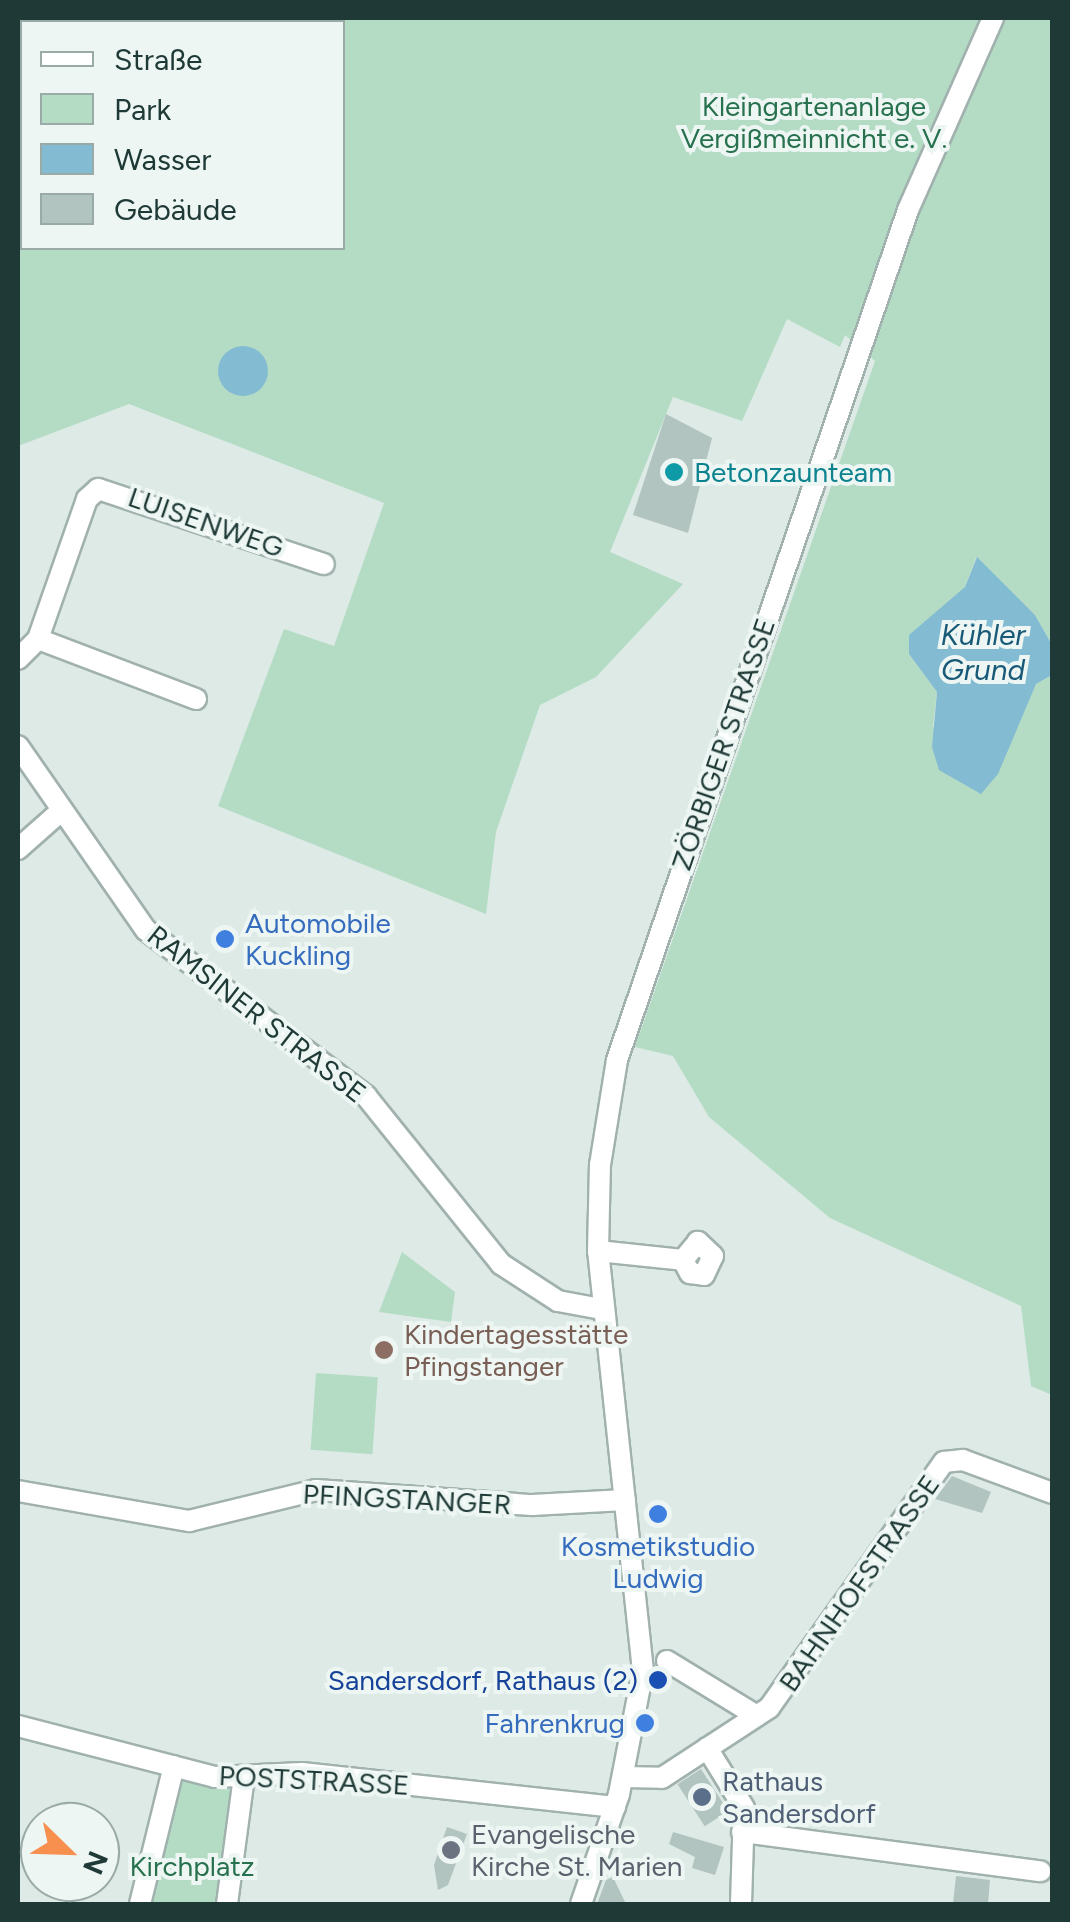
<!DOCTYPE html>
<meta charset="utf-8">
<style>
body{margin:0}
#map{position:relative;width:1070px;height:1922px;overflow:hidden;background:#ddeae6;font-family:Figtree,sans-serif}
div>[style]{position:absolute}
.green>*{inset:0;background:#b4dcc5;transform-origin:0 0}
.water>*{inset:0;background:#82bbd2}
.round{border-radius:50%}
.building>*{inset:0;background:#b2c4bf;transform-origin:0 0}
.roads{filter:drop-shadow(2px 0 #a0b1ae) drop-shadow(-2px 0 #a0b1ae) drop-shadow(0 2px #a0b1ae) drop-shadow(0 -2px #a0b1ae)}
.minor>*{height:20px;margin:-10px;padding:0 10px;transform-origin:10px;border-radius:10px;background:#fff}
.dots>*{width:28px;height:28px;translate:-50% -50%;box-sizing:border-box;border:5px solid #edf6f3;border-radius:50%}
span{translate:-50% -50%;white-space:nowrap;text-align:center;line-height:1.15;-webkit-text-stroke:8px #edf6f3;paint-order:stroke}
.park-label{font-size:28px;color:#27714e}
.culture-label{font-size:28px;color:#0d838f}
.left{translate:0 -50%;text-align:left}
.street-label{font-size:28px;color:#1e3936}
.shop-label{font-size:28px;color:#366cbe}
.right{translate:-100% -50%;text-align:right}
.education-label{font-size:28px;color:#785e54}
.transit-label{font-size:28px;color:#164399}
.service-label{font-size:28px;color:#4e5e75}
.worship-label{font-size:28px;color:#5b616d}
.water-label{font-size:30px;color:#175976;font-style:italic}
.frame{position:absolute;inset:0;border:20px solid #1e3936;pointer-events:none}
.legend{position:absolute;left:20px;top:20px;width:325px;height:230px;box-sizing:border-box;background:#edf6f3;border:2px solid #9aaaa7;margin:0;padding:12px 18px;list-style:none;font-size:30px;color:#1e3936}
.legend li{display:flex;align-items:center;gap:20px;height:50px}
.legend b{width:50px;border:2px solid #9aaaa7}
.north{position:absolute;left:20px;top:1802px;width:100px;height:100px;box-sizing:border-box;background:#edf6f3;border:2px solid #9aaaa7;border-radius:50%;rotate:113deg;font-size:28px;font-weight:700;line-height:40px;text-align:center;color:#1e3936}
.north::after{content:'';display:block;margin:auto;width:35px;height:45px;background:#f78f4e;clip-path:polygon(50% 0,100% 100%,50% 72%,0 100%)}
</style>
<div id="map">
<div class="green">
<div style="clip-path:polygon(114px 18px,1052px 18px,1052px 645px,1035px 615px,976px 558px,965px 587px,909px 654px,937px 692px,933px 727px,1025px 707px,1036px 684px,1052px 675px,1052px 1395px,1031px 1386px,1021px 1306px,830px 1218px,709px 1117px,673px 1056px,635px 1047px,875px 361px,845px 335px,840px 347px,787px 319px,742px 421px,673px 397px,610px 552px,683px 584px,596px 677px,540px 705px,496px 832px,486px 914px,218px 806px,284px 629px,334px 646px,384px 503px,129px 404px,18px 446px,18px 156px,22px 248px,342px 248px,342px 22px)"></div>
<div style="clip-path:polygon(402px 1252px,455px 1292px,451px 1322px,379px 1312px)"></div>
<div style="left:316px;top:1373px;width:62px;height:77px;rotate:4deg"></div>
<div style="clip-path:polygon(175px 1775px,243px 1789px,222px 1904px,145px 1904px)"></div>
</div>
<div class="water">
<div class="round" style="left:218px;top:346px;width:50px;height:50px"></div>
<div style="clip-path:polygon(977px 557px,1035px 615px,1052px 645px,1052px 675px,1036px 684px,998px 774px,981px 794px,939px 770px,932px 747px,937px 692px,909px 654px,909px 635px,965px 587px)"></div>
</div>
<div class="building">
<div style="clip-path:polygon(666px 414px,712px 438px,688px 533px,633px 515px)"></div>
<div style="clip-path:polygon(952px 1476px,991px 1492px,982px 1513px,935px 1499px)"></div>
<div style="left:701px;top:1769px;width:50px;height:28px;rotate:57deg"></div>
<div style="clip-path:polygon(447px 1827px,467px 1834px,448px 1885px,438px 1890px,434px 1865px)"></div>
<div style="clip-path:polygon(673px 1832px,724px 1847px,715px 1875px,692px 1868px,695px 1857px,669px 1844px)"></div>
<div style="clip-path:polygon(956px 1876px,990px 1880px,988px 1904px,953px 1904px)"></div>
<div style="clip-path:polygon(613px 1877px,626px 1904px,597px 1904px,606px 1880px)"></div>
</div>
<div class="roads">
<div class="minor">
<div style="left:38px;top:639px;width:169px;rotate:20.8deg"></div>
<div style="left:18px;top:659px;width:28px;rotate:-45deg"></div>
<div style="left:38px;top:639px;width:148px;rotate:-70.7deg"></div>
<div style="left:87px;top:499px;width:15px;rotate:-42deg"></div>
<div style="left:98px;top:489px;width:238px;rotate:18.4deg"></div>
<div style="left:18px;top:746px;width:224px;rotate:55.2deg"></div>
<div style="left:146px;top:930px;width:276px;rotate:37deg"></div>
<div style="left:366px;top:1096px;width:216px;rotate:51.2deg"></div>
<div style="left:501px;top:1264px;width:68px;rotate:33deg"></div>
<div style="left:558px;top:1301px;width:44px;rotate:10.5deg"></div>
<div style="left:18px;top:849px;width:57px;rotate:-41.5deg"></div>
<div style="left:598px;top:1251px;width:85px;rotate:6deg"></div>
<div style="left:683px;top:1260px;width:15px;rotate:62deg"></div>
<div style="left:690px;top:1273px;width:14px;rotate:8deg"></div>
<div style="left:704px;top:1275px;width:21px;rotate:-65deg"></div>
<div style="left:713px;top:1256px;width:21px;rotate:-137deg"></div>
<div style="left:698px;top:1242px;width:23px;rotate:130deg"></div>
<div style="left:18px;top:1491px;width:174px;rotate:10deg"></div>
<div style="left:189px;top:1521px;width:131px;rotate:-13.7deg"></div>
<div style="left:316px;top:1490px;width:217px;rotate:4deg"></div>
<div style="left:532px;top:1505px;width:93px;rotate:-3.1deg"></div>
<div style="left:667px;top:1661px;width:105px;rotate:31.4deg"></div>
<div style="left:18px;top:1726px;width:203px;rotate:14.5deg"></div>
<div style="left:215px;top:1777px;width:87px;rotate:-2.6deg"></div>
<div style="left:302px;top:1773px;width:315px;rotate:6.2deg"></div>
<div style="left:707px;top:1748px;width:70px;rotate:58.3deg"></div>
<div style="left:744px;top:1808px;width:96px;rotate:91.8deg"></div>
<div style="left:623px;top:1777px;width:39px;rotate:1deg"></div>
<div style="left:662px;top:1778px;width:128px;rotate:-33.2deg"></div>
<div style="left:769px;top:1708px;width:302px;rotate:-54.6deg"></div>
<div style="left:944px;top:1462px;width:19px;rotate:-6deg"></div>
<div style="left:963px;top:1460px;width:95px;rotate:20.3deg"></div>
<div style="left:742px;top:1832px;width:301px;rotate:7.5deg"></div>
<div style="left:140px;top:1904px;width:142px;rotate:-76.2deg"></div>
<div style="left:227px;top:1904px;width:128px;rotate:-82.4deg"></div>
<div style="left:581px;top:1904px;width:116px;rotate:-70.9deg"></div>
<div style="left:619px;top:1794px;width:125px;rotate:-79deg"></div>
<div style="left:643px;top:1671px;width:422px;rotate:-96.1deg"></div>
<div style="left:598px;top:1251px;width:86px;rotate:-88.7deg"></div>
<div style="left:600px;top:1165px;width:106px;rotate:-80.8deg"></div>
<div style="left:617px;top:1060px;width:898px;rotate:-71.1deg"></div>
<div style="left:908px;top:210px;width:210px;rotate:-66.1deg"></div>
</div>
</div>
<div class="dots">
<div style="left:674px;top:472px;background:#0f9aa8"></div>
<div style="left:225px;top:939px;background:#3f7fe0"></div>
<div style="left:384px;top:1350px;background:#8d6e63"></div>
<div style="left:658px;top:1514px;background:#3f7fe0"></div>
<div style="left:658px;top:1680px;background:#1a4fb4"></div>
<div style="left:645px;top:1723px;background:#3f7fe0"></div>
<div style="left:702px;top:1797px;background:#5c6f8a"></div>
<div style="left:451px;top:1850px;background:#6b7280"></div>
</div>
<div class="park-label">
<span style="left:814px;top:122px">Kleingartenanlage<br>Vergißmeinnicht e. V.</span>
<span style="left:192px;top:1866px">Kirchplatz</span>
</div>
<div class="culture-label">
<span class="left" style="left:694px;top:472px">Betonzaunteam</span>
</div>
<div class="street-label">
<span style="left:206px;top:522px;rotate:19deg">LUISENWEG</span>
<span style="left:723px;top:744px;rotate:-71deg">ZÖRBIGER STRASSE</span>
<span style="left:257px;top:1014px;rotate:38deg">RAMSINER STRASSE</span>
<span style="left:407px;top:1499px;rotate:3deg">PFINGSTANGER</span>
<span style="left:859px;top:1583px;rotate:-55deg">BAHNHOFSTRASSE</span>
<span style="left:314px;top:1780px;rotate:3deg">POSTSTRASSE</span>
</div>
<div class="shop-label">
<span class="left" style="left:245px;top:939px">Automobile<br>Kuckling</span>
<span style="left:658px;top:1562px">Kosmetikstudio<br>Ludwig</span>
<span class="right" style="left:625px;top:1723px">Fahrenkrug</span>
</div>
<div class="education-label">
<span class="left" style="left:404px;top:1350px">Kindertagesstätte<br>Pfingstanger</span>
</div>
<div class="transit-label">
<span class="right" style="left:638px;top:1680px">Sandersdorf, Rathaus (2)</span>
</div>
<div class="service-label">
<span class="left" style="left:722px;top:1797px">Rathaus<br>Sandersdorf</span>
</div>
<div class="worship-label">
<span class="left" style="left:471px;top:1850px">Evangelische<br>Kirche St. Marien</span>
</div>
<div class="water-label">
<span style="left:983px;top:652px">Kühler<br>Grund</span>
</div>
<div class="frame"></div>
<ul class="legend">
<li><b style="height:12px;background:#fff"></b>Straße</li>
<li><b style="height:28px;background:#b4dcc5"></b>Park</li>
<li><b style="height:28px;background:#82bbd2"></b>Wasser</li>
<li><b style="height:28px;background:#b2c4bf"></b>Gebäude</li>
</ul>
<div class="north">N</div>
</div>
